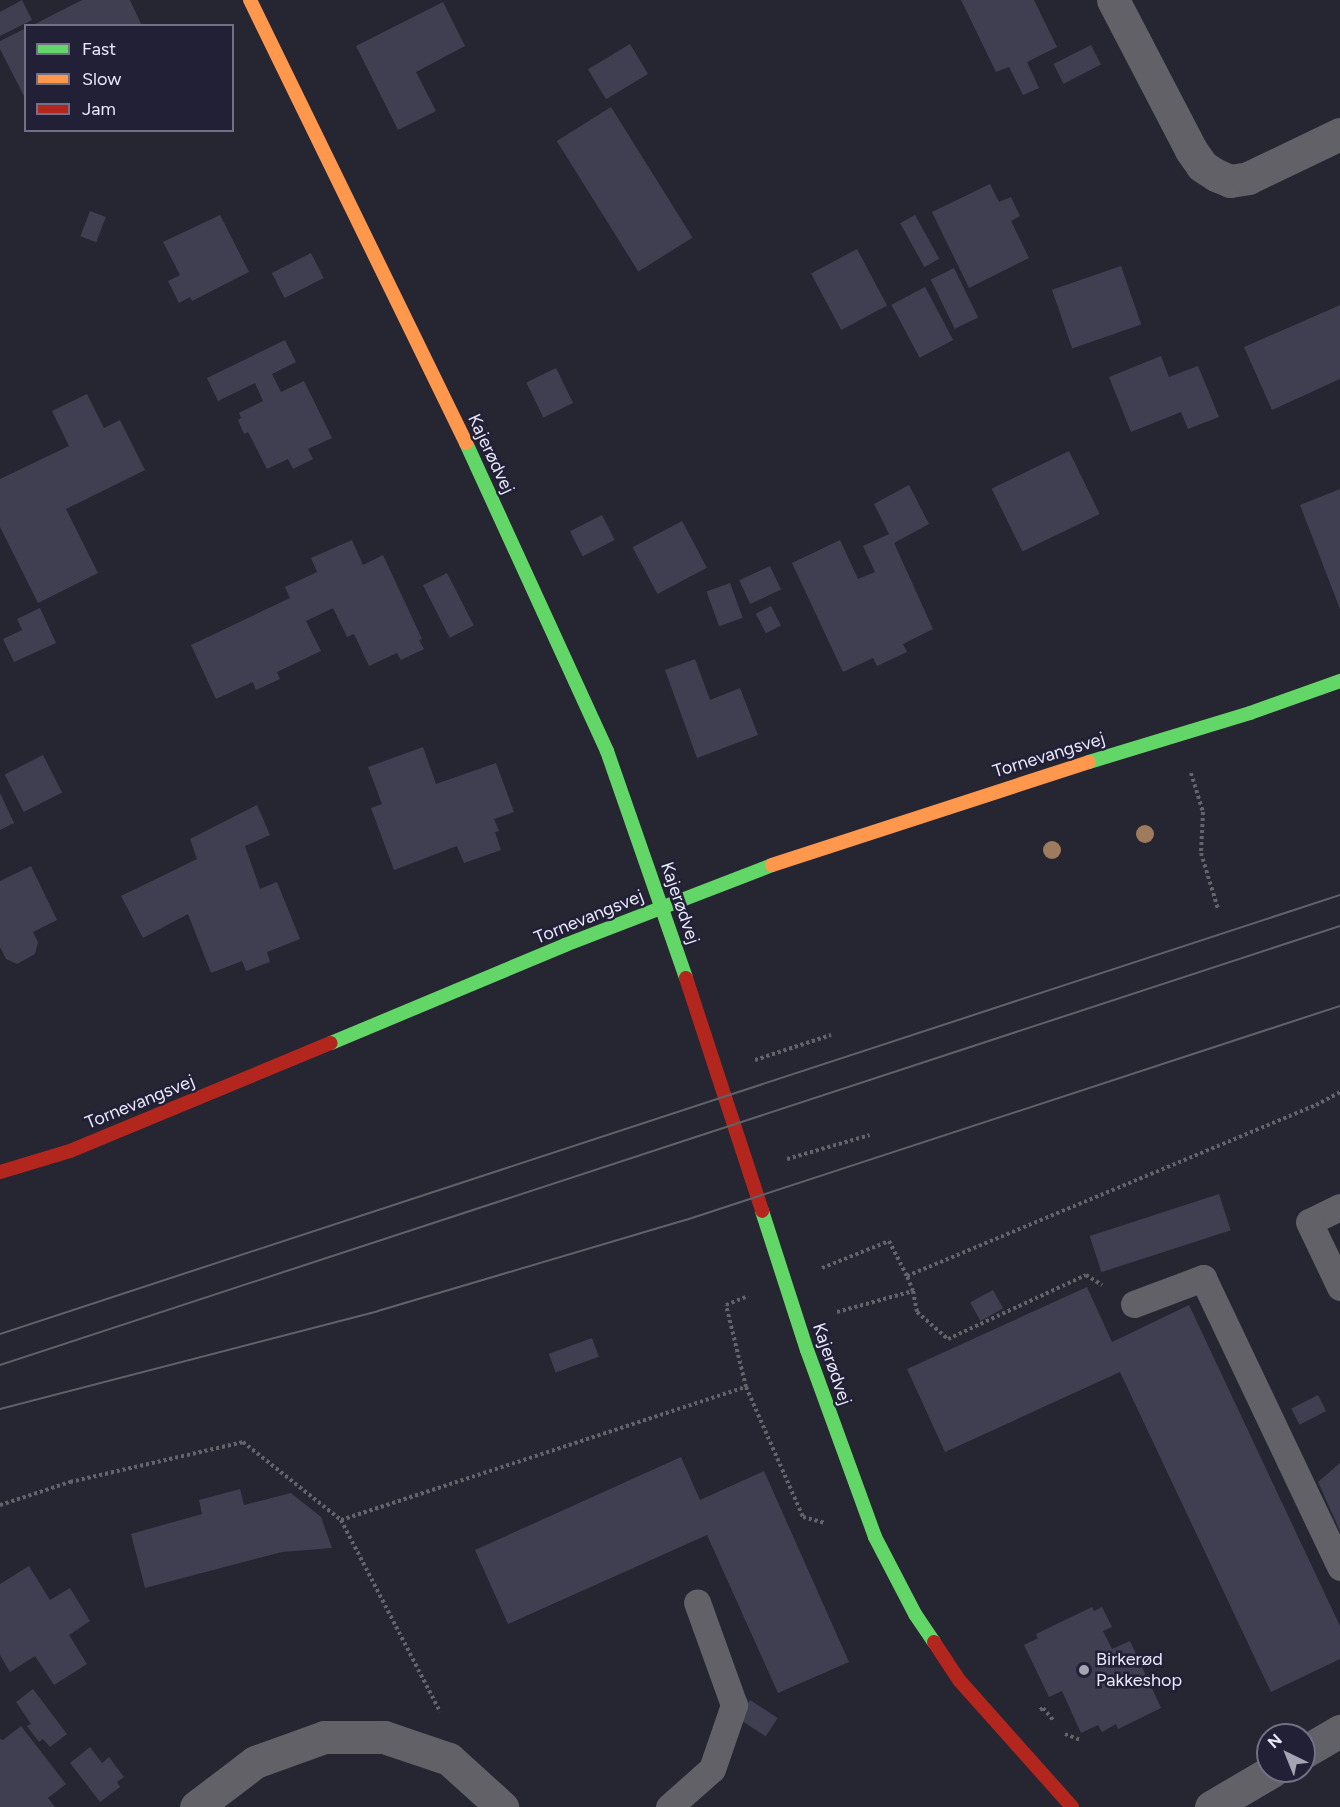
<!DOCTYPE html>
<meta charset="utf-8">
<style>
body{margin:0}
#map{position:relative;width:1340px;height:1807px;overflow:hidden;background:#262532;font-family:Figtree,sans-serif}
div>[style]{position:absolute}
.building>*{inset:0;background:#403f51;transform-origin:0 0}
.path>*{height:4px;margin-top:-2px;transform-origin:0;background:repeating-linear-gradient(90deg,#63646a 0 3px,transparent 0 6px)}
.lane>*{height:27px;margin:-13.5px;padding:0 13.5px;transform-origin:13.5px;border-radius:13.5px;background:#616167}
.street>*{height:33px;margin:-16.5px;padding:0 16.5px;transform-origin:16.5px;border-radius:16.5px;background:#616167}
.fast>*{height:14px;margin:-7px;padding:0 7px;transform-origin:7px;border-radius:7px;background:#63d668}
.slow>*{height:14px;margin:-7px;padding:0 7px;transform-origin:7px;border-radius:7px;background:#ff974d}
.jam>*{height:14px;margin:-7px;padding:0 7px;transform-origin:7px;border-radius:7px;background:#b3261e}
.tram>*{height:1.5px;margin:-0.75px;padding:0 0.75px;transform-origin:0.75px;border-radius:0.75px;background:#616168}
.trees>*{width:18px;height:18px;margin:-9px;border-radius:50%;background:#9d7b5c}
.dots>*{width:16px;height:16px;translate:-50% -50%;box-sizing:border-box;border:3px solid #212037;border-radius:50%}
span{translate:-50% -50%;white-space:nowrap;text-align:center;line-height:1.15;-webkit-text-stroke:5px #212037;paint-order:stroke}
.street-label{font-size:18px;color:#e8e8f8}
.poi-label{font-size:18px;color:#e8e8f8}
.left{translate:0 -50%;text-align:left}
.legend{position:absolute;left:24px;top:24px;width:210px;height:108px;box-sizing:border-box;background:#212037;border:2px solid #717084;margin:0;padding:8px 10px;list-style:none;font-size:18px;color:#e8e8f8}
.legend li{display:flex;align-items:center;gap:12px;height:30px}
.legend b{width:30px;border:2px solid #717084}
.north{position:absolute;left:1256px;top:1723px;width:60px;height:60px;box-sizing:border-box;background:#212037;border:2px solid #717084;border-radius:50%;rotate:317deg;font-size:16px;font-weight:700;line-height:24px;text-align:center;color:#e8e8f8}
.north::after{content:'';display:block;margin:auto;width:21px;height:27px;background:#a4a4b3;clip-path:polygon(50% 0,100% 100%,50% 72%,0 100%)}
</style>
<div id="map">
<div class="building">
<div style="clip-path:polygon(22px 0,32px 20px,0 36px,0 12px)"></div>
<div style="clip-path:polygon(82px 0,130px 0,142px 26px,31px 26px)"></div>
<div style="clip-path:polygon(961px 0,1034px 0,1057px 47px,1027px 62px,1039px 88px,1023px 95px,1009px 67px,996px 72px)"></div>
<div style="clip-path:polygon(443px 2px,465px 46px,416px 72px,436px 111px,398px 130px,356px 46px)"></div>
<div style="clip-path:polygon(26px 28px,26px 100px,0 49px,0 41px)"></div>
<div style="left:630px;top:44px;width:35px;height:49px;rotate:59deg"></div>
<div style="left:1091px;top:45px;width:22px;height:42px;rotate:63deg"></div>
<div style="left:611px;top:107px;width:154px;height:64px;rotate:58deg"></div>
<div style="clip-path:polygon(990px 184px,999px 202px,1011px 197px,1020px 216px,1011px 221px,1029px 258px,969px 288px,932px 212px)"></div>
<div style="left:90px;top:211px;width:17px;height:27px;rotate:21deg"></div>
<div style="clip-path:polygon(220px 215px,249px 272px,192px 301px,190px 297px,179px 303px,168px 281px,180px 275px,163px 242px)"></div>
<div style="left:915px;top:215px;width:50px;height:17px;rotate:61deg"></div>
<div style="left:857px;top:249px;width:64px;height:52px;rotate:62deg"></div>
<div style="left:311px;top:253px;width:28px;height:44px;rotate:63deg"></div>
<div style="left:1121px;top:266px;width:62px;height:73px;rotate:71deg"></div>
<div style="left:954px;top:268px;width:55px;height:26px;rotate:64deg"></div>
<div style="left:925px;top:287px;width:60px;height:38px;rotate:62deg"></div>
<div style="clip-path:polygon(1340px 305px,1340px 379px,1272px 410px,1244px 347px)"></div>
<div style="clip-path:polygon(285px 340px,296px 362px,272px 374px,281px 392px,304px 381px,332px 438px,308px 449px,313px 459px,293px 469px,288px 459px,267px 469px,248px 432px,244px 434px,238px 420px,241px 418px,239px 413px,263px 401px,255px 383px,218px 401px,207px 378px)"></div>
<div style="clip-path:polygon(1161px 356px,1169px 377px,1198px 366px,1219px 417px,1188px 429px,1181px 412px,1131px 432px,1109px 377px)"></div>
<div style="left:556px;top:368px;width:39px;height:33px;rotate:64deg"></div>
<div style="clip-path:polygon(87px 394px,104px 428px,120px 420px,145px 470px,66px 509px,98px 573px,38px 603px,0 527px,0 479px,69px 446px,52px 411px)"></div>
<div style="left:1069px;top:451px;width:70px;height:86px;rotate:64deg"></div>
<div style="clip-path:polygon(909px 485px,929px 524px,894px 543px,933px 629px,903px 644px,907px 652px,877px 666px,873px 658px,843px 672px,792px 563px,840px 540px,858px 579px,875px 572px,863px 546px,889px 534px,874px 504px)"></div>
<div style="clip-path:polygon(1340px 489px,1340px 609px,1300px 505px)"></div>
<div style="left:602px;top:515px;width:28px;height:36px;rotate:63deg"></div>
<div style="left:682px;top:521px;width:53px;height:56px;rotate:62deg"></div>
<div style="clip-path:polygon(352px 540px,363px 565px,383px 555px,422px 639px,419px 640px,424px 649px,401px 660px,397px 653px,369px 666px,354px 634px,347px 637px,333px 608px,306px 621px,321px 651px,277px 672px,280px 679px,256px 690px,253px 682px,216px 699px,191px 645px,290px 598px,285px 587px,317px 572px,311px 558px)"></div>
<div style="left:770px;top:566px;width:26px;height:34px;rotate:65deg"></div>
<div style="left:447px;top:573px;width:59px;height:27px;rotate:63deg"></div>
<div style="left:730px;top:583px;width:37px;height:25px;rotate:70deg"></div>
<div style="left:771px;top:606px;width:22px;height:17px;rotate:63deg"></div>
<div style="clip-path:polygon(40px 608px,56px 643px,14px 662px,3px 639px,22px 630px,17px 619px)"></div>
<div style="clip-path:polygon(695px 659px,710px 700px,740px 688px,758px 735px,697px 758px,665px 670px)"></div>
<div style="clip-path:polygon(423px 747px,436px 784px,496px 763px,514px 812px,494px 819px,499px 831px,495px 832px,501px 850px,464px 863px,457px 846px,394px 870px,371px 808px,382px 804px,368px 767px)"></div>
<div style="left:43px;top:755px;width:42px;height:43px;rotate:63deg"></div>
<div style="clip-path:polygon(0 793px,14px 823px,0 830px)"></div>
<div style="clip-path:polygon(257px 805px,270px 835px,245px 846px,260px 889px,277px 882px,300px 939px,267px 952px,270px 962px,246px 971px,242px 961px,211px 973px,188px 914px,143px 938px,121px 896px,197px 859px,190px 839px)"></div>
<div style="clip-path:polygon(31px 866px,57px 920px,33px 932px,38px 942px,35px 954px,17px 964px,6px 959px,0 947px,0 881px)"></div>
<div style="left:1219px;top:1194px;width:38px;height:136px;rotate:72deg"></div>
<div style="clip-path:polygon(1087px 1287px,1112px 1342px,1189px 1305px,1340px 1626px,1340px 1659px,1271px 1692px,1120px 1372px,945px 1452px,907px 1369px)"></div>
<div style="left:993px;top:1290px;width:21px;height:26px;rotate:61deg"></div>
<div style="left:592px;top:1338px;width:20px;height:46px;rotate:70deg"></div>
<div style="left:1318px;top:1395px;width:18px;height:30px;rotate:63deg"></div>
<div style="clip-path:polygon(681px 1457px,700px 1500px,764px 1471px,849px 1662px,778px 1693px,707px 1535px,508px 1624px,475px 1550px)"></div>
<div style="clip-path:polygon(1340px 1463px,1340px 1531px,1318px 1482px)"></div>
<div style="clip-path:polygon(240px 1489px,244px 1505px,291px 1493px,321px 1517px,332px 1548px,282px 1552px,145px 1588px,131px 1534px,202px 1514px,199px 1500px)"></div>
<div style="clip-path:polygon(29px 1566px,50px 1600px,70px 1588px,90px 1621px,69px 1635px,87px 1664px,54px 1685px,35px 1656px,10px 1672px,0 1655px,0 1584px)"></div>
<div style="clip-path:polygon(1092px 1607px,1094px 1611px,1102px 1607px,1112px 1627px,1103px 1631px,1112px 1649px,1130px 1641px,1161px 1708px,1118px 1729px,1116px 1724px,1102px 1732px,1098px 1725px,1081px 1733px,1062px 1691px,1049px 1697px,1024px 1645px,1038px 1638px,1036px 1634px)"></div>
<div style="clip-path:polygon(33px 1689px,67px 1734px,50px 1747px,43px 1739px,39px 1742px,27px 1726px,31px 1724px,16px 1702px)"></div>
<div style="left:750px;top:1700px;width:33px;height:22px;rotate:33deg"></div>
<div style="clip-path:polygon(21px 1726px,66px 1784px,48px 1798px,55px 1807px,0 1807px,0 1739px,3px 1740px)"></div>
<div style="clip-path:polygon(90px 1747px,102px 1763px,109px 1757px,124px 1777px,117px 1782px,120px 1787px,100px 1802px,70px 1763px)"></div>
</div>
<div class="path">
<div style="left:1191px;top:773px;width:41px;rotate:72.9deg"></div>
<div style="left:1203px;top:812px;width:41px;rotate:92.8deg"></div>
<div style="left:1201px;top:853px;width:59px;rotate:73.1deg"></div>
<div style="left:755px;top:1060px;width:80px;rotate:-18.2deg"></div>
<div style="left:787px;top:1159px;width:86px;rotate:-16.1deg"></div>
<div style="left:822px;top:1268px;width:72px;rotate:-21.9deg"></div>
<div style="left:889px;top:1241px;width:39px;rotate:63deg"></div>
<div style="left:907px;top:1276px;width:443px;rotate:-22.7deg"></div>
<div style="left:1316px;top:1105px;width:27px;rotate:-28deg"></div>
<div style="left:913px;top:1291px;width:21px;rotate:79deg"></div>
<div style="left:917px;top:1312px;width:41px;rotate:41.1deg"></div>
<div style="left:948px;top:1339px;width:152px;rotate:-24.9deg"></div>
<div style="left:1086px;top:1275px;width:19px;rotate:32deg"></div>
<div style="left:837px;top:1312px;width:79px;rotate:-15.4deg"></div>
<div style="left:913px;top:1291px;width:16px;rotate:-112deg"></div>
<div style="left:746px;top:1387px;width:142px;rotate:66.3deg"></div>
<div style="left:803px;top:1517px;width:23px;rotate:15deg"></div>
<div style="left:0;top:1505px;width:74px;rotate:-18.2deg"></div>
<div style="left:70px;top:1482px;width:178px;rotate:-13deg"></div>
<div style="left:243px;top:1442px;width:125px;rotate:38.5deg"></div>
<div style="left:341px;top:1520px;width:426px;rotate:-18.2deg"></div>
<div style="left:746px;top:1387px;width:84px;rotate:-103.7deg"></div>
<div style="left:726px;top:1305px;width:24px;rotate:-22deg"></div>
<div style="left:341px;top:1520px;width:216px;rotate:62.7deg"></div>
<div style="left:1040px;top:1710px;width:4px;rotate:-34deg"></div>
<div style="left:1043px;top:1708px;width:17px;rotate:50deg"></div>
<div style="left:1065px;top:1734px;width:17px;rotate:21deg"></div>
</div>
<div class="lane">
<div style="left:1340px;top:1207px;width:34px;rotate:154deg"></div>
<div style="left:1309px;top:1222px;width:72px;rotate:64.5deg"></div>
<div style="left:1134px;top:1304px;width:74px;rotate:-20.6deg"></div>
<div style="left:1203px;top:1278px;width:320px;rotate:64.6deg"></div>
<div style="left:669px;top:1807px;width:57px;rotate:-41.5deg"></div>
<div style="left:712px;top:1769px;width:68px;rotate:-71deg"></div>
<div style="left:734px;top:1705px;width:109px;rotate:-109.8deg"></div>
</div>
<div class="street">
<div style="left:1113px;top:0;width:169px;rotate:62.5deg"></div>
<div style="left:1191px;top:150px;width:19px;rotate:55deg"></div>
<div style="left:1202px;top:166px;width:17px;rotate:33deg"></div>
<div style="left:1216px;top:175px;width:15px;rotate:23deg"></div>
<div style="left:1230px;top:181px;width:18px;rotate:-9deg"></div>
<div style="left:1248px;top:178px;width:102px;rotate:-25.6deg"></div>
<div style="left:1304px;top:1752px;width:42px;rotate:-30.3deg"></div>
<div style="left:196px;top:1807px;width:74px;rotate:-37.3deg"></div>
<div style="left:255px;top:1762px;width:73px;rotate:-19.9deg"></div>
<div style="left:324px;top:1737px;width:60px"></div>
<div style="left:384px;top:1737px;width:69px;rotate:18.7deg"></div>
<div style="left:449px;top:1759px;width:72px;rotate:42.2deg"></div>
<div style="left:1211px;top:1807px;width:71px;rotate:-30.5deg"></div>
</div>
<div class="fast">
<div style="left:466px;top:443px;width:339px;rotate:65.4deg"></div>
<div style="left:607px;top:751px;width:240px;rotate:70.8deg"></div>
<div style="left:1089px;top:762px;width:168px;rotate:-16.9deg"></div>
<div style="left:1250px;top:713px;width:96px;rotate:-19.6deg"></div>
<div style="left:331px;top:1043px;width:254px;rotate:-22.7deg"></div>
<div style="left:565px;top:945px;width:222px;rotate:-21.1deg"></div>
<div style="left:762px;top:1211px;width:146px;rotate:72.1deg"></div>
<div style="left:807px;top:1350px;width:199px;rotate:70deg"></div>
<div style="left:875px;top:1537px;width:87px;rotate:62.5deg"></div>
<div style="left:915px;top:1614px;width:34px;rotate:56deg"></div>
</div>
<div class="slow">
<div style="left:250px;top:0;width:493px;rotate:64deg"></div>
<div style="left:772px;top:865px;width:333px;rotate:-18deg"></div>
</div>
<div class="jam">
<div style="left:686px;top:978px;width:245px;rotate:71.9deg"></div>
<div style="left:0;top:1172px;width:73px;rotate:-16.7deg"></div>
<div style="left:70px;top:1151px;width:282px;rotate:-22.5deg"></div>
<div style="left:934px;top:1642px;width:45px;rotate:56.7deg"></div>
<div style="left:959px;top:1680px;width:170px;rotate:48.3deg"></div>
</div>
<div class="tram">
<div style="left:0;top:1334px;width:1410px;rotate:-18.14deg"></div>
<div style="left:0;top:1365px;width:1410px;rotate:-18.14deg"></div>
<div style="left:0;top:1409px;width:390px;rotate:-14.5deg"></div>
<div style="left:378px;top:1311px;width:321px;rotate:-16.5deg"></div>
<div style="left:686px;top:1220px;width:688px;rotate:-18.12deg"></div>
</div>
<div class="trees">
<div style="left:1145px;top:834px"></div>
<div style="left:1052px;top:850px"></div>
</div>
<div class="dots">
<div style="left:1084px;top:1670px;background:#a4a4b3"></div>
</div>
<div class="street-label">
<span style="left:491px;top:454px;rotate:65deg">Kajerødvej</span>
<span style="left:1049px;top:755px;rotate:-17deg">Tornevangsvej</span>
<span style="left:680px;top:903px;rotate:71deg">Kajerødvej</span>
<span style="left:589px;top:917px;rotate:-22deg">Tornevangsvej</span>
<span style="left:140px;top:1102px;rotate:-22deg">Tornevangsvej</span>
<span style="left:832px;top:1364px;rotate:71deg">Kajerødvej</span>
</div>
<div class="poi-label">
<span class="left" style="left:1096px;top:1670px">Birkerød<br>Pakkeshop</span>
</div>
<ul class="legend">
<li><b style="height:8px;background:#63d668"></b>Fast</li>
<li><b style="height:8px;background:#ff974d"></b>Slow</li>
<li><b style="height:8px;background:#b3261e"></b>Jam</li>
</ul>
<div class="north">N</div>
</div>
